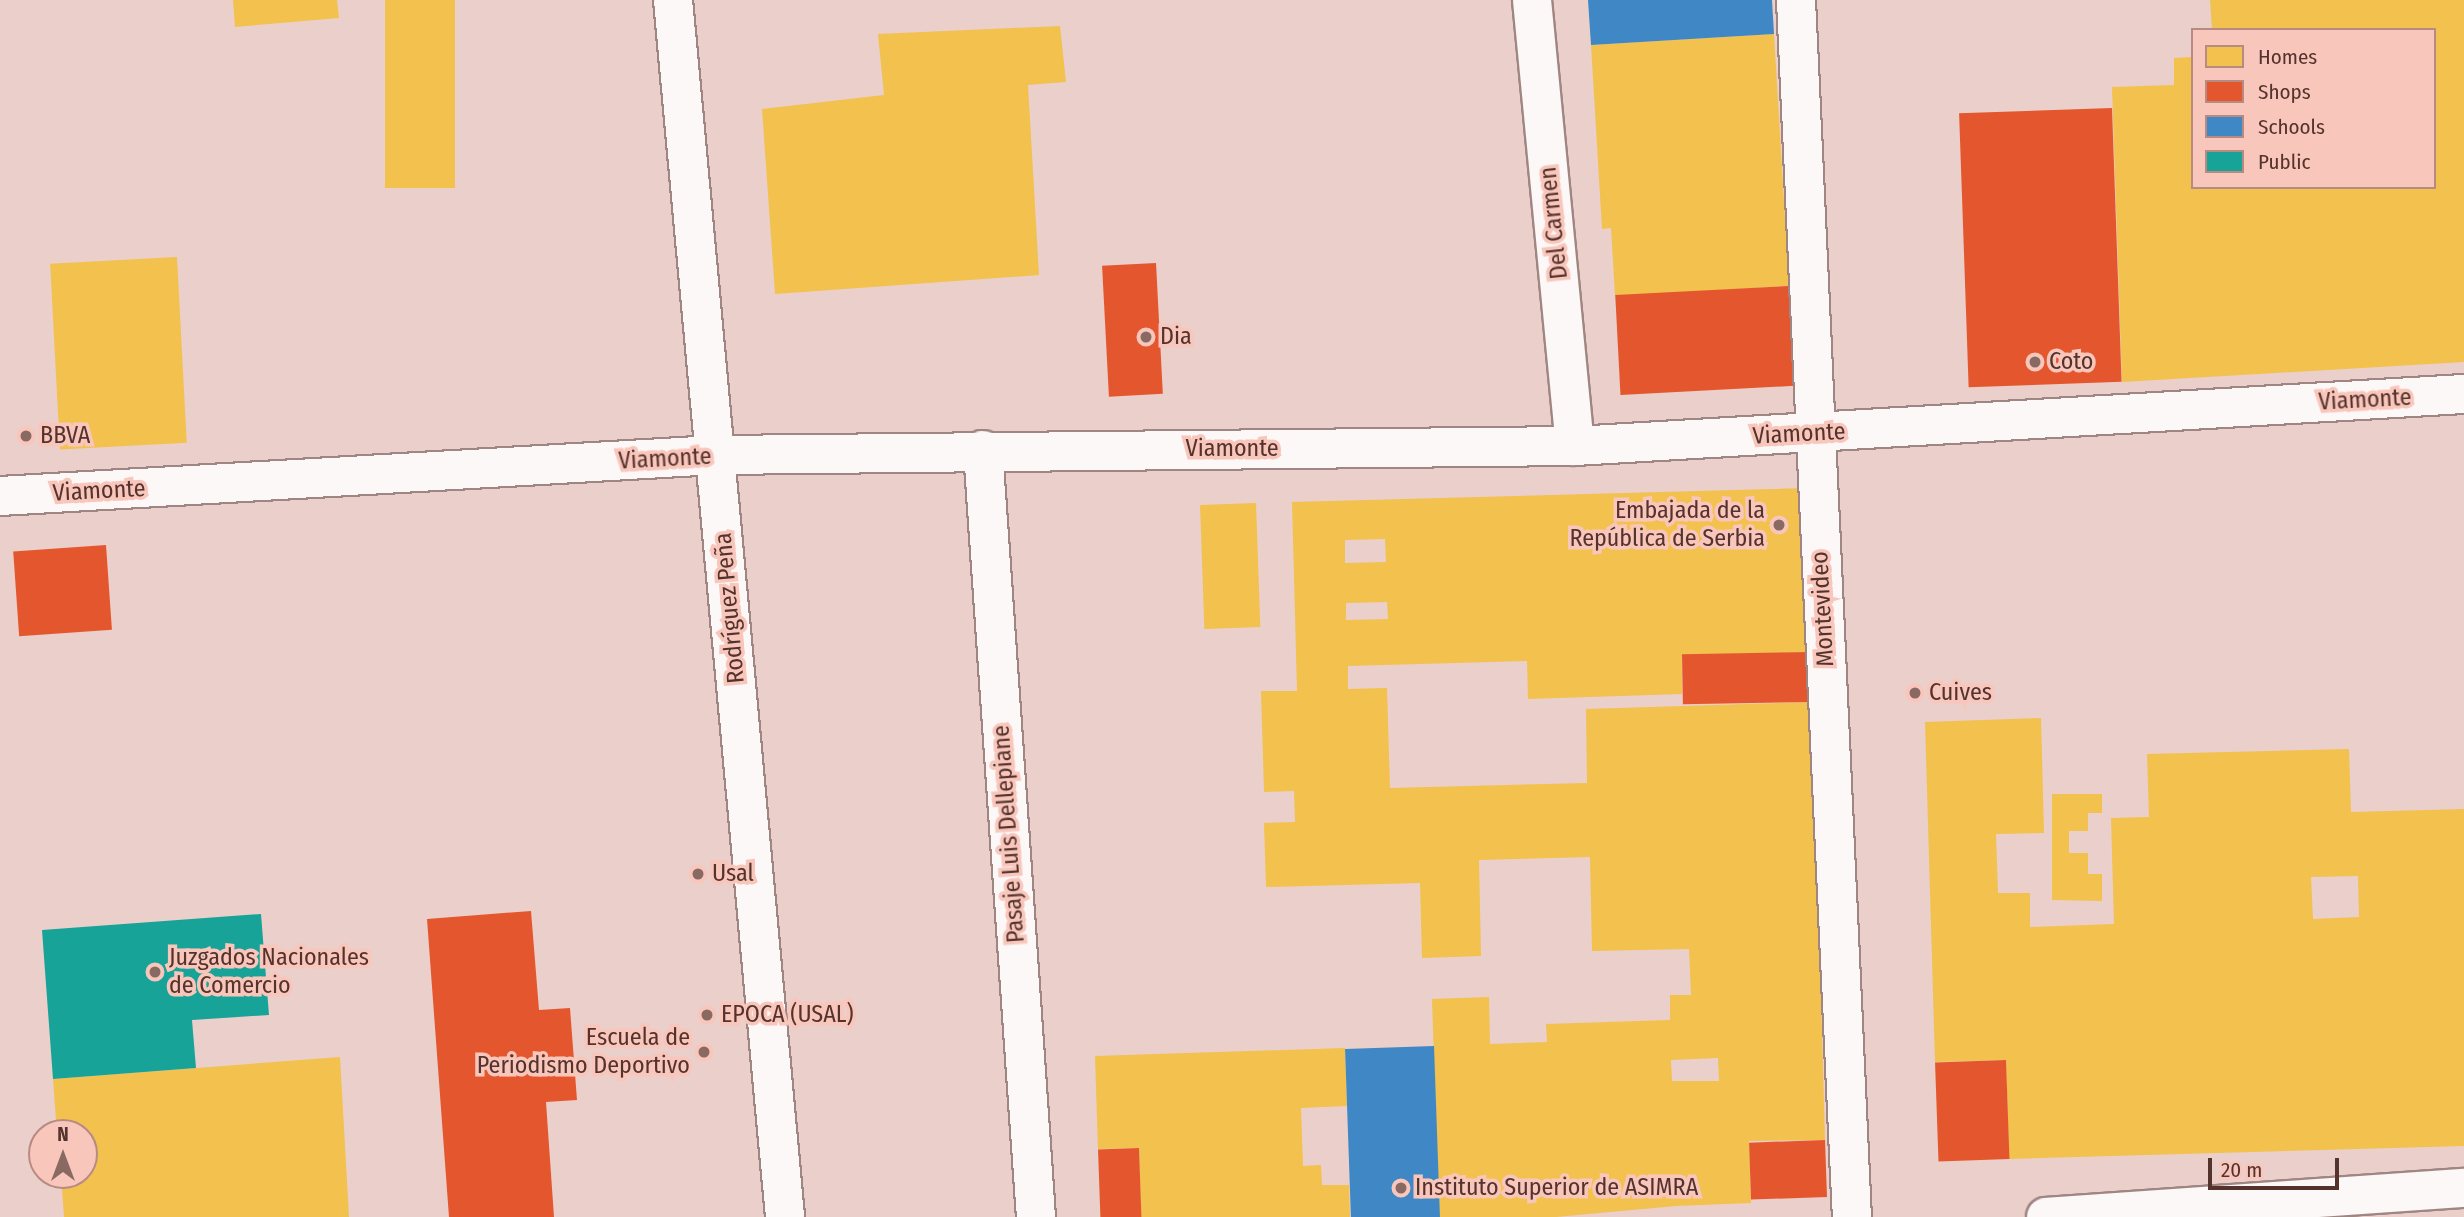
<!DOCTYPE html>
<meta charset="utf-8">
<style>
body{margin:0}
#map{position:relative;width:2464px;height:1217px;overflow:hidden;background:#ebcfca;font-family:"Fira Sans Condensed",sans-serif}
div>[style]{position:absolute}
.homes>*{inset:0;background:#f2c14e;transform-origin:0 0}
.shops>*{inset:0;background:#e4572e;transform-origin:0 0}
.schools>*{inset:0;background:#3f88c5;transform-origin:0 0}
.public>*{inset:0;background:#17a398}
.roads{filter:drop-shadow(2px 0 #a08682) drop-shadow(-2px 0 #a08682) drop-shadow(0 2px #a08682) drop-shadow(0 -2px #a08682)}
.minor>*{height:38px;margin:-19px;padding:0 19px;transform-origin:19px;border-radius:19px;background:#fcf8f7}
.dots>*{width:19px;height:19px;translate:-50% -50%;box-sizing:border-box;border:4px solid #f9c6bc;border-radius:50%}
span{translate:-50% -50%;white-space:nowrap;text-align:center;line-height:1.15;-webkit-text-stroke:7px #f9c6bc;paint-order:stroke}
.street-label{font-size:24px;color:#54332c}
.poi-label{font-size:24px;color:#54332c}
.left{translate:0 -50%;text-align:left}
.right{translate:-100% -50%;text-align:right}
.legend{position:absolute;left:2191px;top:28px;width:245px;height:161px;box-sizing:border-box;background:#f9c6bc;border:2px solid #b78b82;margin:0;padding:9px 12px;list-style:none;font-size:21px;color:#54332c}
.legend li{display:flex;align-items:center;gap:14px;height:35px}
.legend b{width:35px;border:2px solid #b78b82}
.north{position:absolute;left:28px;top:1119px;width:70px;height:70px;box-sizing:border-box;background:#f9c6bc;border:2px solid #b78b82;border-radius:50%;rotate:0deg;font-size:19px;font-weight:700;line-height:28px;text-align:center;color:#54332c}
.north::after{content:'';display:block;margin:auto;width:24px;height:32px;background:#896a63;clip-path:polygon(50% 0,100% 100%,50% 72%,0 100%)}
.scale{position:absolute;left:2208px;top:1158px;width:131px;height:32px;box-sizing:border-box;border:4px solid #54332c;border-top:0;padding-left:9px;font-size:21px;line-height:24px;white-space:nowrap;color:#54332c;-webkit-text-stroke:5px #f9c6bc;paint-order:stroke}
</style>
<div id="map">
<div class="homes">
<div style="clip-path:polygon(233px 0,337px 0,339px 18px,235px 27px)"></div>
<div style="left:385px;top:0;width:70px;height:188px"></div>
<div style="clip-path:polygon(2210px 0,2464px 0,2464px 362px,2122px 382px,2112px 87px,2174px 85px,2174px 58px,2193px 57px,2193px 187px,2434px 187px,2434px 30px,2212px 30px)"></div>
<div style="clip-path:polygon(1060px 26px,1066px 82px,1028px 85px,1039px 275px,775px 294px,762px 109px,884px 95px,878px 34px)"></div>
<div style="clip-path:polygon(1774px 34px,1789px 286px,1615px 296px,1611px 228px,1602px 229px,1591px 45px)"></div>
<div style="left:177px;top:257px;width:186px;height:127px;rotate:87deg"></div>
<div style="clip-path:polygon(evenodd,1807px 488px,1812px 652px,1682px 656px,1682px 694px,1528px 699px,1527px 661px,1348px 666px,1348px 689px,1387px 688px,1390px 788px,1587px 783px,1586px 709px,1813px 702px,1825px 1140px,1749px 1141px,1751px 1203px,1676px 1206px,1556px 1217px,1439px 1217px,1432px 999px,1489px 997px,1490px 1044px,1547px 1042px,1546px 1024px,1670px 1020px,1670px 995px,1691px 995px,1689px 949px,1592px 951px,1590px 857px,1479px 860px,1481px 956px,1422px 958px,1420px 883px,1266px 887px,1264px 823px,1295px 822px,1294px 791px,1264px 792px,1261px 691px,1297px 691px,1292px 502px,1807px 488px,1385px 539px,1386px 562px,1345px 563px,1345px 540px,1385px 539px,1807px 488px,1387px 602px,1388px 619px,1346px 620px,1346px 603px,1387px 602px,1807px 488px,1718px 1058px,1719px 1081px,1672px 1081px,1671px 1060px,1718px 1058px)"></div>
<div style="left:1256px;top:503px;width:124px;height:56px;rotate:88deg"></div>
<div style="clip-path:polygon(evenodd,2041px 718px,2044px 833px,1996px 834px,1998px 893px,2030px 893px,2030px 927px,2114px 924px,2111px 818px,2149px 817px,2147px 754px,2349px 749px,2351px 812px,2464px 809px,2464px 1146px,2009px 1159px,2006px 1060px,1935px 1062px,1925px 722px,2041px 718px,2358px 876px,2359px 917px,2313px 919px,2311px 877px,2358px 876px)"></div>
<div style="clip-path:polygon(2052px 794px,2102px 794px,2102px 813px,2088px 813px,2088px 831px,2069px 831px,2069px 853px,2088px 853px,2088px 874px,2102px 874px,2102px 901px,2052px 900px)"></div>
<div style="clip-path:polygon(1345px 1048px,1347px 1106px,1301px 1108px,1303px 1166px,1321px 1165px,1322px 1185px,1349px 1185px,1350px 1217px,1141px 1217px,1139px 1148px,1098px 1149px,1095px 1056px)"></div>
<div style="clip-path:polygon(340px 1057px,349px 1217px,64px 1217px,61px 1175px,84px 1175px,84px 1133px,57px 1133px,53px 1079px)"></div>
</div>
<div class="shops">
<div style="left:2112px;top:108px;width:274px;height:153px;rotate:88deg"></div>
<div style="left:1156px;top:263px;width:131px;height:54px;rotate:87deg"></div>
<div style="left:1789px;top:286px;width:100px;height:174px;rotate:87deg"></div>
<div style="left:106px;top:545px;width:85px;height:93px;rotate:86deg"></div>
<div style="left:1812px;top:652px;width:50px;height:130px;rotate:89deg"></div>
<div style="clip-path:polygon(531px 911px,539px 1010px,570px 1008px,577px 1100px,546px 1102px,554px 1217px,449px 1217px,427px 919px)"></div>
<div style="left:2006px;top:1060px;width:99px;height:71px;rotate:88deg"></div>
<div style="left:1825px;top:1140px;width:57px;height:76px;rotate:88deg"></div>
<div style="left:1139px;top:1148px;width:69px;height:41px;rotate:88deg"></div>
</div>
<div class="schools">
<div style="clip-path:polygon(1588px 0,1772px 0,1774px 34px,1591px 45px)"></div>
<div style="left:1434px;top:1046px;width:171px;height:89px;rotate:88deg"></div>
</div>
<div class="public">
<div style="clip-path:polygon(261px 914px,269px 1015px,192px 1020px,196px 1068px,53px 1079px,42px 930px)"></div>
</div>
<div class="roads">
<div class="minor">
<div style="left:673px;top:0;width:1222px;rotate:84.74deg"></div>
<div style="left:1532px;top:0;width:448px;rotate:84.5deg"></div>
<div style="left:1796px;top:0;width:1218px;rotate:87.37deg"></div>
<div style="left:983px;top:450px;width:769px;rotate:86.05deg"></div>
<div style="left:0;top:496px;width:717px;rotate:-3.28deg"></div>
<div style="left:716px;top:455px;width:859px;rotate:-0.6deg"></div>
<div style="left:1575px;top:446px;width:891px;rotate:-3.35deg"></div>
<div style="left:2046px;top:1217px;width:419px;rotate:-4deg"></div>
</div>
</div>
<div class="dots">
<div style="left:1146px;top:337px;background:#896a63"></div>
<div style="left:2035px;top:362px;background:#896a63"></div>
<div style="left:26px;top:436px;background:#896a63"></div>
<div style="left:1779px;top:525px;background:#896a63"></div>
<div style="left:1915px;top:693px;background:#896a63"></div>
<div style="left:698px;top:874px;background:#896a63"></div>
<div style="left:155px;top:972px;background:#896a63"></div>
<div style="left:707px;top:1015px;background:#896a63"></div>
<div style="left:704px;top:1052px;background:#896a63"></div>
<div style="left:1401px;top:1188px;background:#896a63"></div>
</div>
<div class="street-label">
<span style="left:1554px;top:223px;rotate:-96deg">Del Carmen</span>
<span style="left:2365px;top:400px;rotate:-3deg">Viamonte</span>
<span style="left:1799px;top:434px;rotate:-3deg">Viamonte</span>
<span style="left:1232px;top:449px">Viamonte</span>
<span style="left:665px;top:459px;rotate:-3deg">Viamonte</span>
<span style="left:99px;top:491px;rotate:-3deg">Viamonte</span>
<span style="left:730px;top:608px;rotate:-95deg">Rodríguez Peña</span>
<span style="left:1823px;top:609px;rotate:-93deg">Montevideo</span>
<span style="left:1009px;top:834px;rotate:-94deg">Pasaje Luis Dellepiane</span>
</div>
<div class="poi-label">
<span class="left" style="left:1160px;top:337px">Dia</span>
<span class="left" style="left:2049px;top:362px">Coto</span>
<span class="left" style="left:40px;top:436px">BBVA</span>
<span class="right" style="left:1765px;top:525px">Embajada de la<br>República de Serbia</span>
<span class="left" style="left:1929px;top:693px">Cuives</span>
<span class="left" style="left:712px;top:874px">Usal</span>
<span class="left" style="left:169px;top:972px">Juzgados Nacionales<br>de Comercio</span>
<span class="left" style="left:721px;top:1015px">EPOCA (USAL)</span>
<span class="right" style="left:690px;top:1052px">Escuela de<br>Periodismo Deportivo</span>
<span class="left" style="left:1415px;top:1188px">Instituto Superior de ASIMRA</span>
</div>
<ul class="legend">
<li><b style="height:19px;background:#f2c14e"></b>Homes</li>
<li><b style="height:19px;background:#e4572e"></b>Shops</li>
<li><b style="height:19px;background:#3f88c5"></b>Schools</li>
<li><b style="height:19px;background:#17a398"></b>Public</li>
</ul>
<div class="north">N</div>
<div class="scale">20 m</div>
</div>
